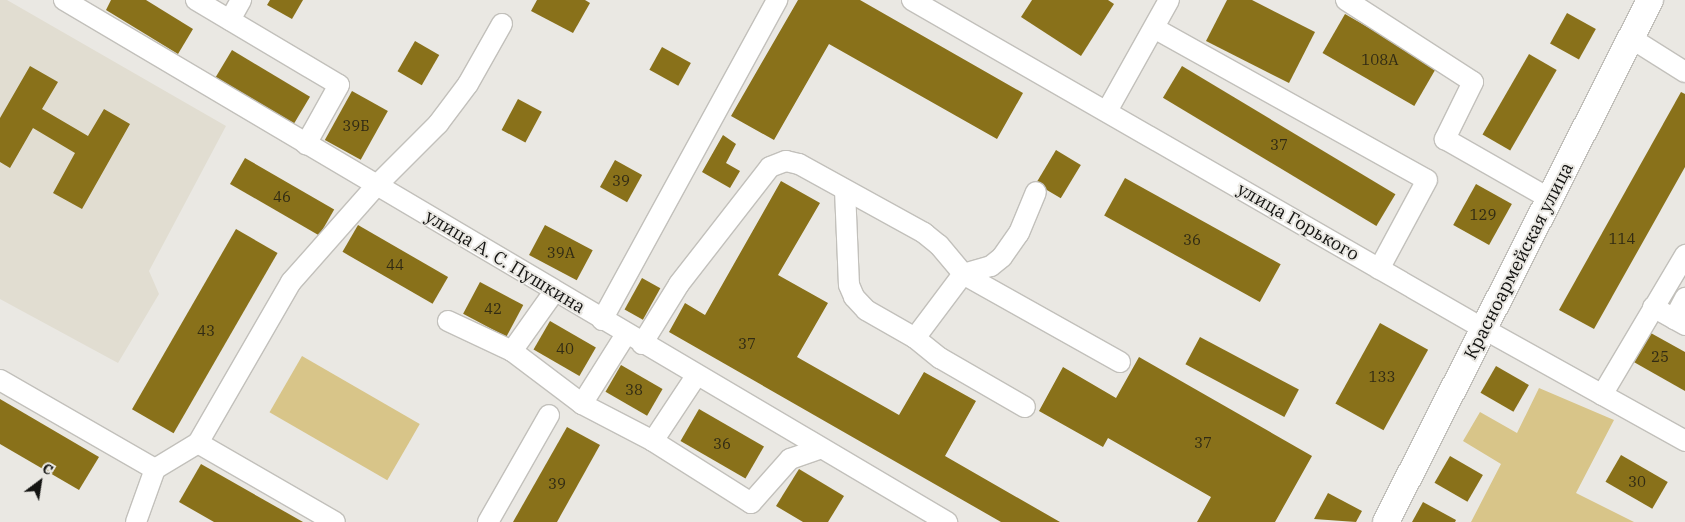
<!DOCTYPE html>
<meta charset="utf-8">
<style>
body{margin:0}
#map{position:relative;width:1685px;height:522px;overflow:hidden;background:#eae8e3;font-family:"IBM Plex Serif",serif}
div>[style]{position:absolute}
.built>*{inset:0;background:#e1ddd1}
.green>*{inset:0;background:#d8c589;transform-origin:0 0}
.building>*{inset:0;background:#89711a;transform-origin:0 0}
.roads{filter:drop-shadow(1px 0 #c2c0bb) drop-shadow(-1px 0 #c2c0bb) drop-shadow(0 1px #c2c0bb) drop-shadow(0 -1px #c2c0bb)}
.minor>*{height:20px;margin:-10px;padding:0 10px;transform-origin:10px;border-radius:10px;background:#fff}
.major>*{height:26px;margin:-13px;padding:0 13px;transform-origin:13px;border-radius:13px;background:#fff}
span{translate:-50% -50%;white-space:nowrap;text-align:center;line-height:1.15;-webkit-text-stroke:4px #eae8e3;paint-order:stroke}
.number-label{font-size:15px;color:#312b14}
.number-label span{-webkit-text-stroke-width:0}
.street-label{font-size:18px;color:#141412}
.north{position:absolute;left:15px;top:457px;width:50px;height:50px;-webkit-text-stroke:4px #eae8e3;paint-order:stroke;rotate:31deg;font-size:14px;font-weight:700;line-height:20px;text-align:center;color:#141412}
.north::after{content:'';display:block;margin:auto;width:18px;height:22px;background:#141412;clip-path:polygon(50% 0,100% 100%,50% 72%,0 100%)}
</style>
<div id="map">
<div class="built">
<div style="clip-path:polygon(0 0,7px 0,226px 126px,149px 271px,159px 294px,118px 363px,0 299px)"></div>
</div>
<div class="green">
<div style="left:302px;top:356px;width:136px;height:65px;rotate:30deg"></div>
<div style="clip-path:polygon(1539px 388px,1614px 420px,1576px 493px,1634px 522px,1471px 522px,1501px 464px,1463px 441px,1480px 412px,1517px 433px)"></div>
</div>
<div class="building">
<div style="clip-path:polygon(111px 0,146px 0,193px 29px,178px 54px,106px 10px)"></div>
<div style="clip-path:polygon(270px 0,303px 0,292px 19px,267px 5px)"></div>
<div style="clip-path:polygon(537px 0,585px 0,590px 3px,573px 33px,531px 11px)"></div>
<div style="clip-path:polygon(798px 0,860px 0,1023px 93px,997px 139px,829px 44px,774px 140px,731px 116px)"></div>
<div style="clip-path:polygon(1032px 0,1108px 0,1114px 4px,1081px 56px,1021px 17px)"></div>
<div style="clip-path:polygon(1227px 0,1252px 0,1315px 32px,1289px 83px,1206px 41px)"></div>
<div style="left:1567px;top:13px;width:33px;height:35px;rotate:29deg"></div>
<div style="left:1345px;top:14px;width:106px;height:45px;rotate:30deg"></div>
<div style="left:415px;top:41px;width:28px;height:35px;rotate:30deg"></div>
<div style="left:662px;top:47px;width:33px;height:26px;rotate:29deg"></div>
<div style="left:232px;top:50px;width:91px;height:33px;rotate:31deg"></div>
<div style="left:1529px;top:54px;width:32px;height:93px;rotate:30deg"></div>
<div style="clip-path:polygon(30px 66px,58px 82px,42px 109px,88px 136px,104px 109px,130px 124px,82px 209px,53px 193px,75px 153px,33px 128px,10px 168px,0 162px,0 118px)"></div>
<div style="left:1182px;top:66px;width:249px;height:37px;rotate:31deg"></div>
<div style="left:352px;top:91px;width:41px;height:56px;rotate:29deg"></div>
<div style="clip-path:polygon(1681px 92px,1685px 94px,1685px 167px,1594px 329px,1559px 310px)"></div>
<div style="left:518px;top:99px;width:27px;height:35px;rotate:28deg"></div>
<div style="clip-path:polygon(723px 135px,736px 144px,726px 163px,740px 171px,730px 188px,702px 172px)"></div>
<div style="left:1056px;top:150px;width:29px;height:39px;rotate:31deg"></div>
<div style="left:245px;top:158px;width:103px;height:30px;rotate:30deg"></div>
<div style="left:615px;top:160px;width:31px;height:31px;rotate:29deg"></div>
<div style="left:1125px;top:178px;width:178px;height:43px;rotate:29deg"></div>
<div style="clip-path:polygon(781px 181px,820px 203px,778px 275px,828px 303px,797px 357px,899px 415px,924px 372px,976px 401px,945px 456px,1060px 522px,1001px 522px,669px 332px,685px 303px,705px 315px)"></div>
<div style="left:1476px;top:184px;width:41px;height:47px;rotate:29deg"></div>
<div style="left:358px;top:225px;width:104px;height:31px;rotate:30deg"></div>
<div style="left:545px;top:225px;width:54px;height:34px;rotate:28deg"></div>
<div style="left:236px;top:229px;width:48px;height:208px;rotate:30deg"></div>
<div style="left:642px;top:278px;width:21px;height:36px;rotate:29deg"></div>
<div style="left:480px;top:282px;width:49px;height:36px;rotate:28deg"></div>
<div style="left:550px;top:321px;width:53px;height:33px;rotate:30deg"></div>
<div style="left:1380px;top:323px;width:55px;height:92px;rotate:29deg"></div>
<div style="clip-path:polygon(1649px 332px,1685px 352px,1685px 391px,1632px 361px)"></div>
<div style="left:1200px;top:337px;width:112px;height:31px;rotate:28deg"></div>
<div style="clip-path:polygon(1139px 357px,1312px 456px,1275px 522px,1197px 522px,1211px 497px,1108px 438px,1103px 447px,1039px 411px,1063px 367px,1116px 398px)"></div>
<div style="left:621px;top:365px;width:48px;height:31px;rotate:30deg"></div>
<div style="left:1496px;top:366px;width:38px;height:31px;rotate:30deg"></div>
<div style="clip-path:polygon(0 399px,99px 457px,79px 490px,0 444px)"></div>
<div style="left:699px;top:409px;width:75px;height:37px;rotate:30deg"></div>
<div style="clip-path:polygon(567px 427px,600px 445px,557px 522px,513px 522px)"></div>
<div style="left:1621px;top:455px;width:54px;height:31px;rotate:30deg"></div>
<div style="left:1450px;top:456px;width:38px;height:31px;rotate:30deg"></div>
<div style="clip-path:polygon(201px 464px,303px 522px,214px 522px,179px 502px)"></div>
<div style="clip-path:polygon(799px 469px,844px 496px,828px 522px,803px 522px,776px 506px)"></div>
<div style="clip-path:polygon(1328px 493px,1362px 511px,1356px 522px,1314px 519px)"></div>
<div style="clip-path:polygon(1423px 502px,1456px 520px,1455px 522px,1412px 522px)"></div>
</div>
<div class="roads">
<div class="minor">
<div style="left:64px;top:0;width:1026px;rotate:30.59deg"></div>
<div style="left:196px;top:0;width:166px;rotate:30.7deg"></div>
<div style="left:339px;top:85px;width:68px;rotate:119.2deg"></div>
<div style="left:912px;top:0;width:660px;rotate:29.91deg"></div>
<div style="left:1484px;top:329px;width:230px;rotate:29.1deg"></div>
<div style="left:1346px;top:0;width:151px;rotate:32.8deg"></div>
<div style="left:1473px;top:82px;width:64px;rotate:116.2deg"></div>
<div style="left:1445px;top:139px;width:121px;rotate:29.7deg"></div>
<div style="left:230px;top:20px;width:23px;rotate:-61deg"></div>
<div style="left:1154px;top:28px;width:312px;rotate:29.1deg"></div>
<div style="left:1427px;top:180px;width:101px;rotate:118.3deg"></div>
<div style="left:1631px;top:38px;width:64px;rotate:32.2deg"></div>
<div style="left:1107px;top:111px;width:127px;rotate:-60.8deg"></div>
<div style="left:845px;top:190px;width:95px;rotate:87.6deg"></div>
<div style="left:849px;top:285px;width:13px;rotate:67deg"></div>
<div style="left:854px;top:297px;width:18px;rotate:47deg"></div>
<div style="left:866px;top:310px;width:56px;rotate:29.7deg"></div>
<div style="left:915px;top:338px;width:80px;rotate:-53.1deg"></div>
<div style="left:963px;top:274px;width:29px;rotate:-16deg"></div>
<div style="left:991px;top:266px;width:14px;rotate:-39deg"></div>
<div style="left:1002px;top:257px;width:29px;rotate:-55deg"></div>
<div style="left:1019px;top:233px;width:44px;rotate:-67.5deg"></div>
<div style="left:1653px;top:307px;width:37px;rotate:29deg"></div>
<div style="left:1674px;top:319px;width:24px;rotate:-62deg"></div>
<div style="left:602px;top:320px;width:365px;rotate:-61.3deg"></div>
<div style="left:448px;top:321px;width:71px;rotate:25.1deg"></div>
<div style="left:512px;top:351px;width:88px;rotate:37.1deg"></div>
<div style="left:582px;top:404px;width:80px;rotate:27.5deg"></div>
<div style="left:653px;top:441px;width:116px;rotate:32.3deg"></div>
<div style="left:751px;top:503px;width:59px;rotate:-48.4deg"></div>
<div style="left:790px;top:459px;width:31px;rotate:-19deg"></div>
<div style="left:915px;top:338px;width:32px;rotate:39deg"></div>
<div style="left:940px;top:358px;width:98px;rotate:30deg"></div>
<div style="left:642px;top:344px;width:70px;rotate:-58.3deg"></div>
<div style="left:679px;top:284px;width:148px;rotate:-52.1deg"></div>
<div style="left:770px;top:167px;width:17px;rotate:-21deg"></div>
<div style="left:786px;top:161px;width:13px;rotate:13deg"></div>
<div style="left:799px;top:164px;width:143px;rotate:28.9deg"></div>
<div style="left:924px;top:233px;width:19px;rotate:39deg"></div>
<div style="left:939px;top:245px;width:38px;rotate:50deg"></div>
<div style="left:963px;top:274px;width:180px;rotate:29.3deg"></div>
<div style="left:512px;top:351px;width:72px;rotate:-54.6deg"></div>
<div style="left:0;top:380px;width:179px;rotate:29.9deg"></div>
<div style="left:1602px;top:395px;width:163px;rotate:-59.3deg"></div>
<div style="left:582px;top:404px;width:83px;rotate:-57.8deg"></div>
<div style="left:653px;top:441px;width:78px;rotate:-56.5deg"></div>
<div style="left:198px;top:443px;width:186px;rotate:-60deg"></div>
<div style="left:291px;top:282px;width:128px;rotate:-48.5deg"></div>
<div style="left:376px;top:186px;width:88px;rotate:-45deg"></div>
<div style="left:438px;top:124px;width:50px;rotate:-53.1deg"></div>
<div style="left:468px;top:84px;width:69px;rotate:-60.5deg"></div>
<div style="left:136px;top:522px;width:56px;rotate:-70.3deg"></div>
<div style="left:155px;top:469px;width:50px;rotate:-31.2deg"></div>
<div style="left:198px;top:443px;width:158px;rotate:30deg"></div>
<div style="left:488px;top:522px;width:123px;rotate:-60.3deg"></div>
</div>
<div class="major">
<div style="left:1386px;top:522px;width:585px;rotate:-63.17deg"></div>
</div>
</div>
<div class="number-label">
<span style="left:1380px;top:60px">108А</span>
<span style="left:356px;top:126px">39Б</span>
<span style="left:1279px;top:145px">37</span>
<span style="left:621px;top:181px">39</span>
<span style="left:282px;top:197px">46</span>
<span style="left:1483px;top:215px">129</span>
<span style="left:1622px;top:239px">114</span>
<span style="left:1192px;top:240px">36</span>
<span style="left:561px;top:253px">39А</span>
<span style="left:395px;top:265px">44</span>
<span style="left:493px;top:309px">42</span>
<span style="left:206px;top:331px">43</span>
<span style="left:747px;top:344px">37</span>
<span style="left:565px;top:349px">40</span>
<span style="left:1660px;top:357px">25</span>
<span style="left:1382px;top:377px">133</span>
<span style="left:634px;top:390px">38</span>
<span style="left:1203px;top:443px">37</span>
<span style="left:722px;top:444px">36</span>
<span style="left:1637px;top:482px">30</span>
<span style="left:557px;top:484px">39</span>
</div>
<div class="street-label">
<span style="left:1298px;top:222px;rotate:30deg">улица Горького</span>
<span style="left:1519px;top:261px;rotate:-63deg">Красноармейская улица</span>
<span style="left:505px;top:262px;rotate:31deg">улица А. С. Пушкина</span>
</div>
<div class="north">С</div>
</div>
